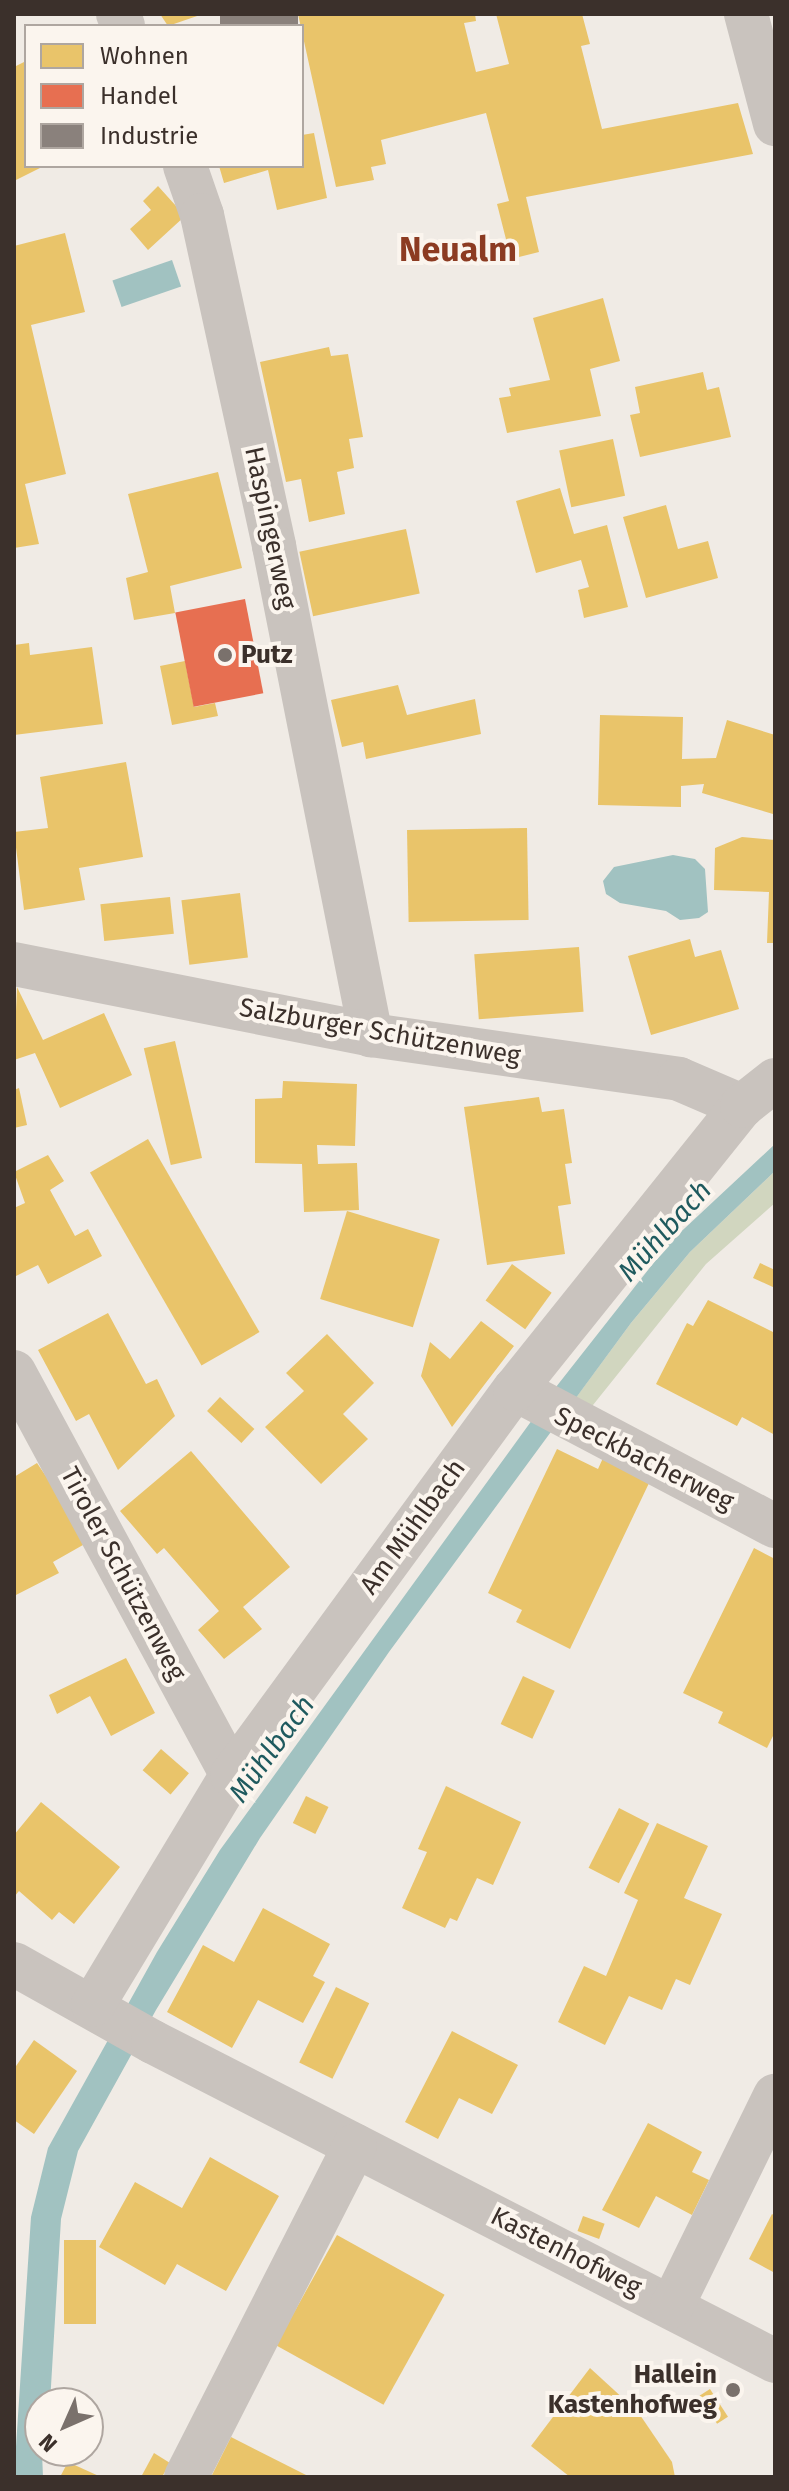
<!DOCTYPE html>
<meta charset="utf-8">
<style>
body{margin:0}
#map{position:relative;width:789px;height:2491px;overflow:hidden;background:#f0ebe5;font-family:"Fira Sans",sans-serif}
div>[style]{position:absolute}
.green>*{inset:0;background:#d1d6bf}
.water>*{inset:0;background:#a1c2c1;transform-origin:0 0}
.homes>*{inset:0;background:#e9c46a;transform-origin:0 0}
.shops>*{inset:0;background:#e76f51;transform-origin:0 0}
.industry>*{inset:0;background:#8a817c;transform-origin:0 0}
.minor>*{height:44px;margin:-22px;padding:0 22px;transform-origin:22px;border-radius:22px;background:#c9c3be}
.dots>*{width:22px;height:22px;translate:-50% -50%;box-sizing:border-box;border:4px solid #fbf5ee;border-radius:50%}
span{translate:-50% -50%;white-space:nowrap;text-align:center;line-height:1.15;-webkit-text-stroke:8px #fbf5ee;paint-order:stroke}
.street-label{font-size:26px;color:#3b302b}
.poi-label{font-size:26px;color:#3b302b;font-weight:700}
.left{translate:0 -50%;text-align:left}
.right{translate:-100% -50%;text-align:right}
.water-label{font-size:28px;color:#1f5a5e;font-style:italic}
.district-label{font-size:34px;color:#8c3b22;font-weight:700}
.frame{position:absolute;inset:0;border:16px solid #3b302b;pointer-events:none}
.legend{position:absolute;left:24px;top:24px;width:280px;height:144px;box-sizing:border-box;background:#fbf5ee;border:2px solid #aea6a0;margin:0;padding:10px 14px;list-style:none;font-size:24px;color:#3b302b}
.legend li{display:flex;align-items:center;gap:16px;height:40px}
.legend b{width:40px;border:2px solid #aea6a0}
.north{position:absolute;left:24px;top:2387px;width:80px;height:80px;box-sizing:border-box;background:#fbf5ee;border:2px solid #aea6a0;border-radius:50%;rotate:225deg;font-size:22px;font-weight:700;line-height:32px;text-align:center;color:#3b302b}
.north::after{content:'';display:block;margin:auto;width:28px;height:36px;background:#7a716c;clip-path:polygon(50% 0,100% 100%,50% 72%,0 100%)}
</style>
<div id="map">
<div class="green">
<div style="clip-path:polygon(775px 1171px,775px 1203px,706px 1264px,585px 1415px,572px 1403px,631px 1323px,690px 1252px)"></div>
</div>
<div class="water">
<div style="left:172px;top:260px;width:28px;height:63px;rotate:71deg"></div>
<div style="clip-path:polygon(673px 855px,695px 859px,705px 869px,708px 912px,699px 918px,680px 920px,666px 911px,620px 903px,606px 894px,603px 881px,614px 867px)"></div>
<div style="clip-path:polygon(775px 1144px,775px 1171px,690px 1252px,631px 1323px,389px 1652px,260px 1838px,156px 2010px,78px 2151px,61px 2219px,50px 2403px,40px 2403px,43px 2477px,14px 2477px,31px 2217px,48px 2148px,157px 1952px,220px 1850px,556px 1387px,670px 1242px)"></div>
</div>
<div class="homes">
<div style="clip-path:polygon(160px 14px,203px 14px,168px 26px)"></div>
<div style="clip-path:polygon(298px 14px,475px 14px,476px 21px,464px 23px,476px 72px,509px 64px,496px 14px,582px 14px,590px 44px,581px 46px,602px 129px,738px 103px,753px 154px,526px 197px,539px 252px,511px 259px,497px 204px,509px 201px,486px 113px,381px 140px,386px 164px,371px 167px,374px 180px,336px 187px)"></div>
<div style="clip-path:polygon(26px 61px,26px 166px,44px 166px,14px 181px,14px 67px)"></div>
<div style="clip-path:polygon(314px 133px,327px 198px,277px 210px,268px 170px,224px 183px,219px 166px,302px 166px,302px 135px)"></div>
<div style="clip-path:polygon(158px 186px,185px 216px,148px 250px,130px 229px,151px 210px,143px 201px)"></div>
<div style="clip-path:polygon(65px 233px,85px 312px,31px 325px,66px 474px,25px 484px,39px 544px,14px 548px,14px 246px)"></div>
<div style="clip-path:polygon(603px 298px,620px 361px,590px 369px,601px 416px,507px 433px,499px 398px,511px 396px,509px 388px,550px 380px,533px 318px)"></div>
<div style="clip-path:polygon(329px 347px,331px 356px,348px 354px,363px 437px,349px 439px,354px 468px,337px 472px,345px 514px,309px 522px,301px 479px,286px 482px,260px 362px)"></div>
<div style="clip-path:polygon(703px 372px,707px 390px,719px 387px,731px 437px,640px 457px,630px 415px,640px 413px,635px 387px)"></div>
<div style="left:613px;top:439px;width:58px;height:55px;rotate:78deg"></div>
<div style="clip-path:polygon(218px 472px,242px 568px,170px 586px,175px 613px,134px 620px,126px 578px,148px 572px,128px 494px)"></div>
<div style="clip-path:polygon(560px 488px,574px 534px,607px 525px,628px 607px,584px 618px,578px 590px,589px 587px,581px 560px,536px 573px,516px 501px)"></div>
<div style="clip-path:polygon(666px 505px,678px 549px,708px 541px,718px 578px,646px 598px,623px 517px)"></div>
<div style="left:406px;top:529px;width:66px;height:109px;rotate:78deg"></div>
<div style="clip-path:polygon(29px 643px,30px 655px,92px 647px,103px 724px,14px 735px,14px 645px)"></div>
<div style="clip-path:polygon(185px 661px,194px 707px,215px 703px,218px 716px,172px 725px,160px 666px)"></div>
<div style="clip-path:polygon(398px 685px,407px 715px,475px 699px,481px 734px,366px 759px,363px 742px,342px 747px,331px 700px)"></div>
<div style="clip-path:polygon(600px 715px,683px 717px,682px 759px,716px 758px,727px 720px,775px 735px,773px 814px,702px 793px,704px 784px,681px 786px,681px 807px,598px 805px)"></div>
<div style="clip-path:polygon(126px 762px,143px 857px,79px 868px,85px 900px,24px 910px,14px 832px,48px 828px,40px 777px)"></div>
<div style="left:527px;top:828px;width:92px;height:120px;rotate:89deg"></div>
<div style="clip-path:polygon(742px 837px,775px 840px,775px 943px,767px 943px,769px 892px,714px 890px,715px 848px)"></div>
<div style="left:240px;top:893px;width:65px;height:59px;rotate:83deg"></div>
<div style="left:170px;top:897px;width:37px;height:70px;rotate:84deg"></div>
<div style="clip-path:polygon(690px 939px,695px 957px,721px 950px,739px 1009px,651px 1035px,628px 956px)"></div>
<div style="left:579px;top:947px;width:65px;height:105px;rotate:86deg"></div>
<div style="clip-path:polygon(17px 987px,43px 1040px,104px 1013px,132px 1075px,60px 1108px,35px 1053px,14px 1060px)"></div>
<div style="left:175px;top:1041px;width:120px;height:32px;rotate:77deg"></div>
<div style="clip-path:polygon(283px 1081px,357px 1084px,355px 1146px,317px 1145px,318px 1164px,357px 1163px,359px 1210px,304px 1212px,302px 1164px,255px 1163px,255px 1099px,282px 1098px)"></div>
<div style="clip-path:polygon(19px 1088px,27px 1125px,14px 1128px,14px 1090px)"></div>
<div style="clip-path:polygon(539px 1097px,542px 1112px,564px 1109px,572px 1163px,565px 1164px,571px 1204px,558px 1206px,565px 1254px,487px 1265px,464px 1107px)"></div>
<div style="left:148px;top:1139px;width:223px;height:67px;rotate:60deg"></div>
<div style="clip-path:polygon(48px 1155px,64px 1181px,50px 1190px,75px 1236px,88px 1229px,102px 1256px,48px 1284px,38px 1265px,14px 1277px,14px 1208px,25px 1203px,14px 1172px)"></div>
<div style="left:347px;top:1211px;width:97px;height:92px;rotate:17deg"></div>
<div style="clip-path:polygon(760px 1263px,775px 1270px,775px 1288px,753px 1278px)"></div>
<div style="left:512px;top:1264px;width:49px;height:45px;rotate:36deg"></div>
<div style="clip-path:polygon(708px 1300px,775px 1333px,775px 1435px,742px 1417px,737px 1426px,656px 1384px,687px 1323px,693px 1326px)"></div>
<div style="clip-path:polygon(108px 1313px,146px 1384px,157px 1379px,175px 1416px,118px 1470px,89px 1414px,76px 1421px,38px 1350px)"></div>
<div style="clip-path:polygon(481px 1321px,514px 1346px,452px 1427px,421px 1376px,430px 1342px,450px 1359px)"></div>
<div style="clip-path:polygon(327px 1334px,374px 1383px,343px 1414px,368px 1439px,321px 1484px,265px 1427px,304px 1391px,286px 1373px)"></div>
<div style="left:220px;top:1397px;width:47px;height:19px;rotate:43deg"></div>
<div style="clip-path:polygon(557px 1449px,598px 1469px,603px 1458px,650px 1481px,570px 1649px,516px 1622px,522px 1610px,488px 1593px)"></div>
<div style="clip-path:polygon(191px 1451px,290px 1567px,243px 1607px,262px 1629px,224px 1659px,198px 1630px,219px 1611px,164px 1548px,157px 1554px,120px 1511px)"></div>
<div style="clip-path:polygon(37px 1463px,90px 1541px,53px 1562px,59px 1573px,14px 1596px,14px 1477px)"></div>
<div style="clip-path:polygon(754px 1548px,775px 1559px,775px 1732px,767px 1748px,718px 1723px,723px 1712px,683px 1693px)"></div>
<div style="clip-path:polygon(126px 1658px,155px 1713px,111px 1736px,90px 1696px,57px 1714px,49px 1695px)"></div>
<div style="left:523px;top:1676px;width:35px;height:53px;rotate:25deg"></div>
<div style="left:161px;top:1749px;width:37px;height:28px;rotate:41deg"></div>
<div style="clip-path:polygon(446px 1786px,521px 1822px,493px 1885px,477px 1878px,457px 1921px,450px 1918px,445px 1928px,402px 1908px,427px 1852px,418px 1849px)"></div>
<div style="left:306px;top:1796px;width:25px;height:30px;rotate:26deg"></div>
<div style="clip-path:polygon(41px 1802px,120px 1867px,74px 1924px,59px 1912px,52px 1920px,19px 1891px,14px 1897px,14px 1835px)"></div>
<div style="left:619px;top:1808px;width:34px;height:67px;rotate:27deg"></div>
<div style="clip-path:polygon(657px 1823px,708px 1846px,684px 1898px,722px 1914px,690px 1985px,676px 1979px,662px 2010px,629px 1996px,605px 2045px,558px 2022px,584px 1966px,606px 1976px,638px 1900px,624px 1893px)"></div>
<div style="clip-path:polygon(263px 1908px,330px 1944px,313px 1976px,325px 1982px,303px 2023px,258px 2000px,232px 2048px,167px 2012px,203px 1945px,234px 1962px)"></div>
<div style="left:336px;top:1987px;width:37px;height:84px;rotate:26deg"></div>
<div style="clip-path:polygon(452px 2031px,518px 2065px,492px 2114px,459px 2098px,438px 2139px,405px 2122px)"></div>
<div style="clip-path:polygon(34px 2040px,77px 2071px,34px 2134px,14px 2120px,14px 2069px)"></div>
<div style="clip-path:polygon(648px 2123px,702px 2152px,692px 2172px,709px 2180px,692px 2215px,656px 2196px,639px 2228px,602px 2210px)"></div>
<div style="clip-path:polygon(210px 2157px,279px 2196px,226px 2291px,177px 2264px,165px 2285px,99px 2247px,135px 2182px,182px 2208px)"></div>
<div style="clip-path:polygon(772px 2214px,775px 2216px,775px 2273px,749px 2259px)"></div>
<div style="left:583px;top:2216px;width:23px;height:16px;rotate:20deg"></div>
<div style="left:337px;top:2235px;width:123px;height:126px;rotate:29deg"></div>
<div style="left:64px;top:2240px;width:32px;height:84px"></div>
<div style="clip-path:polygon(590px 2368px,638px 2412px,672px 2462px,675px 2477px,570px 2477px,531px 2446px)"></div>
<div style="left:710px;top:2389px;width:33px;height:13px;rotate:57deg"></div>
<div style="clip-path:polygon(231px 2437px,310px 2477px,211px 2477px)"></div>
<div style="clip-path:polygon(154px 2453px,170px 2463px,162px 2477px,141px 2477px)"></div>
<div style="clip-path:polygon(68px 2462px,101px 2477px,60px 2477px)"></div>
</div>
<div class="shops">
<div style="left:245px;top:599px;width:96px;height:71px;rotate:79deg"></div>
</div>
<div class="industry">
<div style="left:220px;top:14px;width:78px;height:13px"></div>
</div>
<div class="minor">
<div style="left:118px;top:14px;width:13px;rotate:67deg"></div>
<div style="left:746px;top:14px;width:114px;rotate:75.2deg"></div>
<div style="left:185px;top:166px;width:52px;rotate:70.9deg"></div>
<div style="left:202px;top:215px;width:339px;rotate:77.7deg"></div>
<div style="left:274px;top:546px;width:499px;rotate:78.8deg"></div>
<div style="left:14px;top:964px;width:364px;rotate:11.2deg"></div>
<div style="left:371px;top:1035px;width:311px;rotate:8.1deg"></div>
<div style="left:679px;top:1079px;width:69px;rotate:23.2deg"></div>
<div style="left:14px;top:1372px;width:458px;rotate:61.6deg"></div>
<div style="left:515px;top:1389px;width:294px;rotate:27.8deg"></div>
<div style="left:14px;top:1964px;width:159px;rotate:29.3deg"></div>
<div style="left:153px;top:2042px;width:699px;rotate:27.15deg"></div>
<div style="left:93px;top:2005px;width:269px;rotate:-58.9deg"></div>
<div style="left:232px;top:1775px;width:479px;rotate:-53.8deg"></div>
<div style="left:515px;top:1389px;width:363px;rotate:-51.3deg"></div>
<div style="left:742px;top:1106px;width:42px;rotate:-38.2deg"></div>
<div style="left:672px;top:2306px;width:234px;rotate:-63.9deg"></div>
<div style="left:186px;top:2477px;width:372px;rotate:-63deg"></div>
</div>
<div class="dots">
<div style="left:225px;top:655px;background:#7a716c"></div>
<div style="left:733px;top:2390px;background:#7a716c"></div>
</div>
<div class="street-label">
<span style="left:270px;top:528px;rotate:78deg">Haspingerweg</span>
<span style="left:380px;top:1032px;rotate:10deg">Salzburger Schützenweg</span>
<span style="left:644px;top:1459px;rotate:27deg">Speckbacherweg</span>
<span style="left:413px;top:1527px;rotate:-54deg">Am Mühlbach</span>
<span style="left:123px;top:1574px;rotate:62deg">Tiroler Schützenweg</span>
<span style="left:566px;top:2252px;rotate:27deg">Kastenhofweg</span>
</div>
<div class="poi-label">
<span class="left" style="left:241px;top:655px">Putz</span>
<span class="right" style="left:717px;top:2390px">Hallein<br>Kastenhofweg</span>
</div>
<div class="water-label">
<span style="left:665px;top:1231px;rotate:-48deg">Mühlbach</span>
<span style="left:272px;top:1749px;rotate:-54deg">Mühlbach</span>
</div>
<div class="district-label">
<span style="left:458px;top:250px">Neualm</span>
</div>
<div class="frame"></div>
<ul class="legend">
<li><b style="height:22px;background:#e9c46a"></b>Wohnen</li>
<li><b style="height:22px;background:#e76f51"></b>Handel</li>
<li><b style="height:22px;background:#8a817c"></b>Industrie</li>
</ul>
<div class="north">N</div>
</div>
